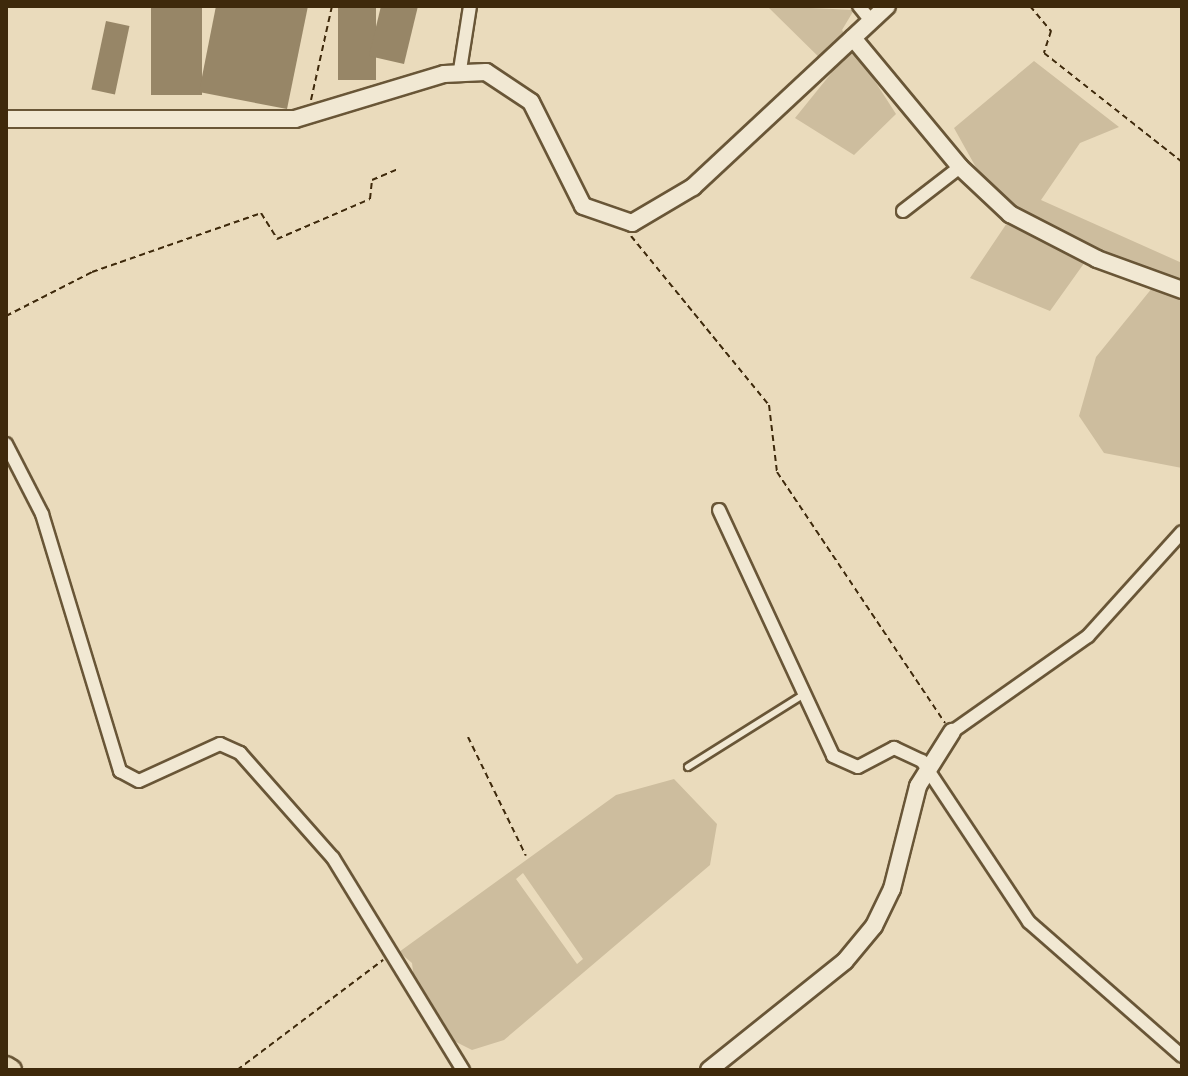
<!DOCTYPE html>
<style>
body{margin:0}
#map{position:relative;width:1188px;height:1076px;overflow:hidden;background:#eadbbc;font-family:"EB Garamond",serif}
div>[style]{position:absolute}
.green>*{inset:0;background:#cdbd9e}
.building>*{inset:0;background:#978667;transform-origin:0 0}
.path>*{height:2px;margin-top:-1px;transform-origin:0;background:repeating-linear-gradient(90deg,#3e290b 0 6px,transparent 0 10px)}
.roads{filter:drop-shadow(2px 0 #695637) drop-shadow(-2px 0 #695637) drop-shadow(0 2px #695637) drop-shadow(0 -2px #695637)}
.service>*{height:6px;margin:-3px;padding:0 3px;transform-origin:3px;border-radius:3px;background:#f1e8d3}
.minor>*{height:12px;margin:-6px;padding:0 6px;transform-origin:6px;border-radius:6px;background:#f1e8d3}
.tertiary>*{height:16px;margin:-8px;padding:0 8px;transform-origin:8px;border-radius:8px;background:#f1e8d3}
.primary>*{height:20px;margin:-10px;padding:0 10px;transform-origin:10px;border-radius:10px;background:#eadbbc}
span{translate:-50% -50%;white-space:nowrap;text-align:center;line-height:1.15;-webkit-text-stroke:7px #f1e8d3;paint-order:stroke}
.frame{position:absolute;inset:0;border:8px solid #3e290b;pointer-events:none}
</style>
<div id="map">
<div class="green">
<div style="clip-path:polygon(767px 6px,854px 10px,842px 30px,896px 114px,854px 155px,795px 118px,833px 71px)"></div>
<div style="clip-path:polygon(1034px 61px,1119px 127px,1080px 143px,1041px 200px,1182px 263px,1182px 468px,1104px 453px,1079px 416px,1096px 357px,1157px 282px,1085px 262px,1050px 311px,970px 278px,1007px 223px,954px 128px)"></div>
<div style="clip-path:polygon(evenodd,674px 779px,717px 824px,710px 865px,504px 1040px,472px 1050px,454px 1041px,414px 980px,412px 963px,399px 952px,616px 795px,674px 779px,523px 873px,583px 959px,577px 964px,516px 879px,523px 873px)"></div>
</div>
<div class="building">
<div style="left:151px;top:6px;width:51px;height:89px"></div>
<div style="clip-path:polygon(216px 6px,308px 6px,287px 109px,199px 92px)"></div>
<div style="left:338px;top:6px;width:38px;height:74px"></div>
<div style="clip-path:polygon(381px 6px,418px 6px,404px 64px,369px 56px)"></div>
<div style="left:106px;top:21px;width:24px;height:70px;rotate:12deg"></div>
</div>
<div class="path">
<div style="left:1030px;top:6px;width:33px;rotate:50deg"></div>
<div style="left:1051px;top:31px;width:23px;rotate:108deg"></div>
<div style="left:1044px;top:53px;width:176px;rotate:38.3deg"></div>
<div style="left:311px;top:100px;width:96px;rotate:-77.4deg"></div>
<div style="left:631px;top:236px;width:218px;rotate:50.8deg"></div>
<div style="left:769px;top:405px;width:67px;rotate:83.2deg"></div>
<div style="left:777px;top:472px;width:302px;rotate:56.2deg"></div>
<div style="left:6px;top:316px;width:97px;rotate:-27.1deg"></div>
<div style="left:92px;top:272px;width:179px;rotate:-19.2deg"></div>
<div style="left:261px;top:213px;width:31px;rotate:58deg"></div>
<div style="left:277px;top:239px;width:101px;rotate:-23.3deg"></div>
<div style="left:370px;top:199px;width:19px;rotate:-84deg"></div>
<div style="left:372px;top:180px;width:28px;rotate:-23deg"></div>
<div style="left:468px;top:737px;width:132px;rotate:64deg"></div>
<div style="left:237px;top:1070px;width:183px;rotate:-37deg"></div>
</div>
<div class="roads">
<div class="service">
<div style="left:688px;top:767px;width:136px;rotate:-32.1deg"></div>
</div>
<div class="minor">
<div style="left:859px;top:6px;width:19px;rotate:51deg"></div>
<div style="left:460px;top:70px;width:65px;rotate:-81.1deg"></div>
<div style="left:903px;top:211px;width:72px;rotate:-37.7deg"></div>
<div style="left:6px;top:444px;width:79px;rotate:62.8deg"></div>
<div style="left:42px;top:514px;width:269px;rotate:73.1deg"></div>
<div style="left:120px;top:771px;width:21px;rotate:28deg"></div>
<div style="left:139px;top:781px;width:89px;rotate:-24.6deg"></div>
<div style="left:220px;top:744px;width:22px;rotate:24deg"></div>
<div style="left:240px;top:753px;width:140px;rotate:48.5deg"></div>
<div style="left:333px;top:858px;width:249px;rotate:58.5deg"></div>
<div style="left:719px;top:510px;width:271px;rotate:65.1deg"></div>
<div style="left:833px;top:756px;width:27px;rotate:24deg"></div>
<div style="left:858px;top:767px;width:41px;rotate:-27.8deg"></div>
<div style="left:894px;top:748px;width:31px;rotate:25deg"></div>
<div style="left:922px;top:761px;width:193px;rotate:56.4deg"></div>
<div style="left:1029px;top:922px;width:203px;rotate:41.2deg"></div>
<div style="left:952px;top:732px;width:166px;rotate:-35.2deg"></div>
<div style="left:1088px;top:636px;width:140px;rotate:-47.9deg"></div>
</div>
<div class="tertiary">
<div style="left:853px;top:38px;width:168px;rotate:50.3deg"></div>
<div style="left:960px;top:167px;width:69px;rotate:43.2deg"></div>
<div style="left:1010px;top:214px;width:98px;rotate:27.3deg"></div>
<div style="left:1097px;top:259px;width:90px;rotate:20deg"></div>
<div style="left:6px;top:119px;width:289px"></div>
<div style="left:295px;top:119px;width:156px;rotate:-16.8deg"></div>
<div style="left:444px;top:74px;width:42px;rotate:-2.7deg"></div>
<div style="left:486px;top:72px;width:54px;rotate:33.7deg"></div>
<div style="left:531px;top:102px;width:116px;rotate:63.4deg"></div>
<div style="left:583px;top:206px;width:52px;rotate:19.1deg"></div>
<div style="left:632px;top:223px;width:71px;rotate:-30.5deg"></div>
<div style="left:693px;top:187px;width:265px;rotate:-43deg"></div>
<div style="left:709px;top:1070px;width:174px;rotate:-38.7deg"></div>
<div style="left:845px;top:961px;width:45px;rotate:-50.4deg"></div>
<div style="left:874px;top:926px;width:41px;rotate:-64.1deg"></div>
<div style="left:892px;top:889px;width:106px;rotate:-75.8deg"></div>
<div style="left:918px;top:786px;width:64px;rotate:-57.8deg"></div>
</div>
<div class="primary">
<div style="left:6px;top:1067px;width:6px;rotate:31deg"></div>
</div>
</div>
<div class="frame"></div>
</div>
